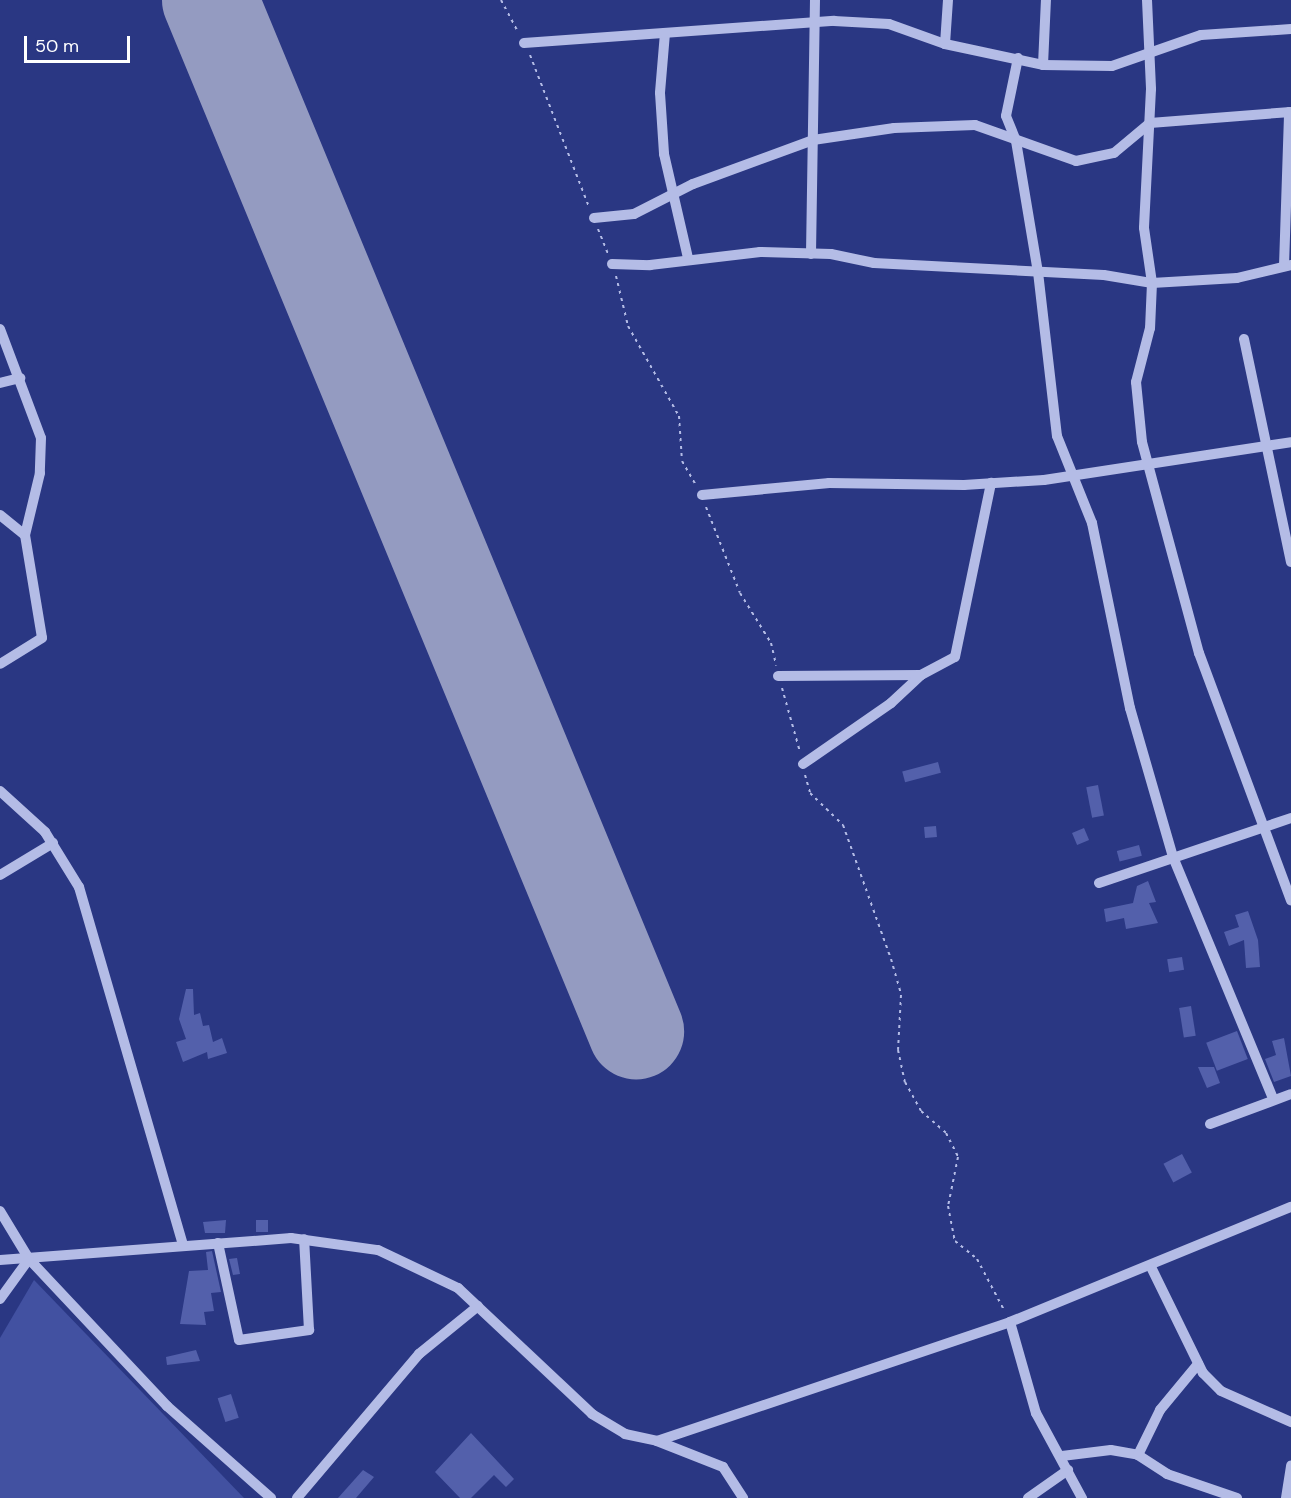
<!DOCTYPE html>
<style>
body{margin:0}
#map{position:relative;width:1291px;height:1498px;overflow:hidden;background:#2a3783;font-family:"DM Sans",sans-serif}
div>[style]{position:absolute}
.green>*{inset:0;background:#4251a1}
.runway>*{height:96px;margin:-48px;padding:0 48px;transform-origin:48px;border-radius:48px;background:#949bc1}
.building>*{inset:0;background:#5360ab;transform-origin:0 0}
.path>*{height:2px;margin-top:-1px;transform-origin:0;background:repeating-linear-gradient(90deg,#b4bce6 0 3px,transparent 0 7.5px)}
.minor>*{height:10px;margin:-5px;padding:0 5px;transform-origin:5px;border-radius:5px;background:#b4bce6}
span{translate:-50% -50%;white-space:nowrap;text-align:center;line-height:1.15;-webkit-text-stroke:4.5px #2a3783;paint-order:stroke}
.scale{position:absolute;left:24px;top:36px;width:106px;height:27px;box-sizing:border-box;border:3px solid #fff;border-top:0;padding-left:8px;font-size:18px;line-height:21px;white-space:nowrap;color:#fff;-webkit-text-stroke:4px #2a3783;paint-order:stroke}
</style>
<div id="map">
<div class="green">
<div style="clip-path:polygon(34px 1280px,244px 1498px,0 1498px,0 1338px)"></div>
</div>
<div class="runway">
<div style="left:210px;top:0;width:1116px;rotate:67.55deg"></div>
</div>
<div class="building">
<div style="left:938px;top:762px;width:11px;height:37px;rotate:75deg"></div>
<div style="left:1098px;top:785px;width:31px;height:12px;rotate:79deg"></div>
<div style="left:936px;top:826px;width:11px;height:12px;rotate:85deg"></div>
<div style="left:1084px;top:828px;width:13px;height:13px;rotate:67deg"></div>
<div style="left:1139px;top:845px;width:11px;height:23px;rotate:75deg"></div>
<div style="clip-path:polygon(1148px 881px,1156px 902px,1149px 903px,1158px 923px,1126px 929px,1124px 918px,1106px 922px,1104px 909px,1133px 903px,1137px 886px)"></div>
<div style="clip-path:polygon(1248px 911px,1258px 940px,1260px 967px,1246px 968px,1244px 940px,1229px 946px,1224px 932px,1239px 927px,1235px 915px)"></div>
<div style="left:1182px;top:957px;width:13px;height:15px;rotate:81deg"></div>
<div style="clip-path:polygon(186px 989px,193px 989px,194px 1015px,200px 1013px,203px 1026px,209px 1025px,213px 1042px,222px 1038px,227px 1053px,208px 1059px,207px 1052px,183px 1062px,176px 1042px,186px 1039px,179px 1019px)"></div>
<div style="left:1191px;top:1006px;width:30px;height:12px;rotate:81deg"></div>
<div style="left:1237px;top:1031px;width:30px;height:33px;rotate:69deg"></div>
<div style="clip-path:polygon(1284px 1038px,1291px 1076px,1274px 1082px,1265px 1059px,1276px 1055px,1272px 1041px)"></div>
<div style="clip-path:polygon(1198px 1067px,1214px 1067px,1220px 1083px,1207px 1088px)"></div>
<div style="left:1182px;top:1154px;width:21px;height:21px;rotate:62deg"></div>
<div style="clip-path:polygon(226px 1220px,225px 1233px,205px 1233px,203px 1222px)"></div>
<div style="left:268px;top:1220px;width:12px;height:12px;rotate:90deg"></div>
<div style="clip-path:polygon(212px 1251px,221px 1292px,211px 1293px,214px 1311px,204px 1312px,206px 1325px,180px 1324px,189px 1271px,208px 1270px,206px 1252px)"></div>
<div style="clip-path:polygon(237px 1258px,240px 1274px,233px 1275px,229px 1259px)"></div>
<div style="clip-path:polygon(196px 1350px,200px 1361px,167px 1365px,166px 1357px)"></div>
<div style="left:231px;top:1394px;width:25px;height:14px;rotate:72deg"></div>
<div style="clip-path:polygon(471px 1433px,514px 1479px,506px 1487px,494px 1475px,471px 1498px,460px 1498px,435px 1472px)"></div>
<div style="clip-path:polygon(363px 1470px,374px 1477px,356px 1498px,338px 1498px)"></div>
</div>
<div class="path">
<div style="left:501px;top:0;width:36px;rotate:62deg"></div>
<div style="left:530px;top:55px;width:163px;rotate:68.8deg"></div>
<div style="left:598px;top:229px;width:27px;rotate:68deg"></div>
<div style="left:616px;top:276px;width:51px;rotate:76.5deg"></div>
<div style="left:628px;top:326px;width:103px;rotate:60.5deg"></div>
<div style="left:679px;top:416px;width:45px;rotate:86.2deg"></div>
<div style="left:682px;top:461px;width:28px;rotate:60deg"></div>
<div style="left:706px;top:507px;width:92px;rotate:68.4deg"></div>
<div style="left:740px;top:593px;width:59px;rotate:58.2deg"></div>
<div style="left:771px;top:643px;width:23px;rotate:77deg"></div>
<div style="left:782px;top:688px;width:66px;rotate:74.3deg"></div>
<div style="left:805px;top:775px;width:19px;rotate:74deg"></div>
<div style="left:810px;top:793px;width:46px;rotate:44.1deg"></div>
<div style="left:843px;top:825px;width:142px;rotate:70.3deg"></div>
<div style="left:891px;top:959px;width:37px;rotate:74deg"></div>
<div style="left:901px;top:995px;width:55px;rotate:93.1deg"></div>
<div style="left:898px;top:1050px;width:33px;rotate:78deg"></div>
<div style="left:905px;top:1082px;width:33px;rotate:61deg"></div>
<div style="left:921px;top:1111px;width:33px;rotate:41deg"></div>
<div style="left:946px;top:1133px;width:27px;rotate:63deg"></div>
<div style="left:958px;top:1157px;width:50px;rotate:101.5deg"></div>
<div style="left:948px;top:1206px;width:36px;rotate:79deg"></div>
<div style="left:955px;top:1241px;width:28px;rotate:39deg"></div>
<div style="left:977px;top:1259px;width:58px;rotate:62.1deg"></div>
</div>
<div class="minor">
<div style="left:1147px;top:0;width:89px;rotate:87.4deg"></div>
<div style="left:1151px;top:89px;width:139px;rotate:92.9deg"></div>
<div style="left:1144px;top:228px;width:56px;rotate:81.7deg"></div>
<div style="left:1152px;top:283px;width:45px;rotate:92.5deg"></div>
<div style="left:1150px;top:328px;width:56px;rotate:104.5deg"></div>
<div style="left:1136px;top:382px;width:60px;rotate:84.3deg"></div>
<div style="left:1142px;top:442px;width:219px;rotate:74.9deg"></div>
<div style="left:1199px;top:653px;width:264px;rotate:69.6deg"></div>
<div style="left:665px;top:33px;width:60px;rotate:94.8deg"></div>
<div style="left:660px;top:93px;width:61px;rotate:86.2deg"></div>
<div style="left:664px;top:154px;width:107px;rotate:77deg"></div>
<div style="left:524px;top:43px;width:311px;rotate:-4.1deg"></div>
<div style="left:834px;top:21px;width:55px;rotate:3.1deg"></div>
<div style="left:889px;top:24px;width:59px;rotate:19.7deg"></div>
<div style="left:945px;top:44px;width:100px;rotate:12.1deg"></div>
<div style="left:1043px;top:65px;width:69px;rotate:0.8deg"></div>
<div style="left:1112px;top:66px;width:94px;rotate:-19.2deg"></div>
<div style="left:1201px;top:35px;width:90px;rotate:-3.8deg"></div>
<div style="left:945px;top:44px;width:44px;rotate:-86.1deg"></div>
<div style="left:1018px;top:58px;width:59px;rotate:101.7deg"></div>
<div style="left:1006px;top:116px;width:27px;rotate:68deg"></div>
<div style="left:1016px;top:141px;width:133px;rotate:80.5deg"></div>
<div style="left:1038px;top:272px;width:165px;rotate:83.4deg"></div>
<div style="left:1057px;top:436px;width:94px;rotate:68.1deg"></div>
<div style="left:1092px;top:523px;width:189px;rotate:78.4deg"></div>
<div style="left:1130px;top:708px;width:155px;rotate:73.9deg"></div>
<div style="left:1173px;top:857px;width:262px;rotate:67.5deg"></div>
<div style="left:1043px;top:65px;width:65px;rotate:-87.4deg"></div>
<div style="left:594px;top:218px;width:40px;rotate:-5.7deg"></div>
<div style="left:634px;top:214px;width:66px;rotate:-27deg"></div>
<div style="left:693px;top:184px;width:128px;rotate:-20.1deg"></div>
<div style="left:813px;top:140px;width:82px;rotate:-8.4deg"></div>
<div style="left:894px;top:128px;width:81px;rotate:-2.1deg"></div>
<div style="left:975px;top:125px;width:107px;rotate:19.6deg"></div>
<div style="left:1076px;top:161px;width:39px;rotate:-12deg"></div>
<div style="left:1114px;top:153px;width:47px;rotate:-39.8deg"></div>
<div style="left:1150px;top:123px;width:141px;rotate:-4.5deg"></div>
<div style="left:811px;top:254px;width:254px;rotate:-89.1deg"></div>
<div style="left:612px;top:264px;width:38px;rotate:2deg"></div>
<div style="left:650px;top:265px;width:111px;rotate:-6.7deg"></div>
<div style="left:760px;top:252px;width:71px;rotate:1.6deg"></div>
<div style="left:831px;top:254px;width:44px;rotate:11.8deg"></div>
<div style="left:874px;top:263px;width:230px;rotate:3deg"></div>
<div style="left:1104px;top:275px;width:49px;rotate:9.5deg"></div>
<div style="left:1152px;top:283px;width:85px;rotate:-3.4deg"></div>
<div style="left:1237px;top:278px;width:56px;rotate:-13.5deg"></div>
<div style="left:1284px;top:266px;width:154px;rotate:-88.1deg"></div>
<div style="left:0;top:329px;width:116px;rotate:69.4deg"></div>
<div style="left:41px;top:438px;width:35px;rotate:92deg"></div>
<div style="left:40px;top:473px;width:64px;rotate:103.6deg"></div>
<div style="left:25px;top:535px;width:104px;rotate:80.6deg"></div>
<div style="left:42px;top:638px;width:49px;rotate:148.2deg"></div>
<div style="left:1244px;top:339px;width:228px;rotate:78.1deg"></div>
<div style="left:0;top:383px;width:21px;rotate:-14deg"></div>
<div style="left:702px;top:495px;width:128px;rotate:-5.4deg"></div>
<div style="left:829px;top:483px;width:135px;rotate:0.8deg"></div>
<div style="left:964px;top:485px;width:80px;rotate:-3.6deg"></div>
<div style="left:1044px;top:480px;width:250px;rotate:-8.7deg"></div>
<div style="left:0;top:515px;width:32px;rotate:39deg"></div>
<div style="left:778px;top:676px;width:143px;rotate:-0.4deg"></div>
<div style="left:921px;top:675px;width:38px;rotate:-28deg"></div>
<div style="left:955px;top:657px;width:178px;rotate:-78.3deg"></div>
<div style="left:803px;top:764px;width:107px;rotate:-34.7deg"></div>
<div style="left:891px;top:703px;width:41px;rotate:-43deg"></div>
<div style="left:0;top:791px;width:61px;rotate:42.3deg"></div>
<div style="left:45px;top:832px;width:65px;rotate:58.3deg"></div>
<div style="left:79px;top:887px;width:373px;rotate:73.8deg"></div>
<div style="left:0;top:875px;width:62px;rotate:-31.1deg"></div>
<div style="left:1099px;top:883px;width:203px;rotate:-18.7deg"></div>
<div style="left:1210px;top:1124px;width:86px;rotate:-20.3deg"></div>
<div style="left:0;top:1211px;width:56px;rotate:58.9deg"></div>
<div style="left:29px;top:1259px;width:202px;rotate:46.8deg"></div>
<div style="left:167px;top:1406px;width:139px;rotate:41.5deg"></div>
<div style="left:218px;top:1243px;width:99px;rotate:77.8deg"></div>
<div style="left:239px;top:1340px;width:71px;rotate:-8.1deg"></div>
<div style="left:309px;top:1330px;width:91px;rotate:-93.1deg"></div>
<div style="left:0;top:1260px;width:292px;rotate:-4.3deg"></div>
<div style="left:291px;top:1238px;width:88px;rotate:7.9deg"></div>
<div style="left:378px;top:1250px;width:89px;rotate:25.4deg"></div>
<div style="left:458px;top:1288px;width:184px;rotate:43.2deg"></div>
<div style="left:592px;top:1414px;width:39px;rotate:31deg"></div>
<div style="left:625px;top:1434px;width:33px;rotate:12deg"></div>
<div style="left:657px;top:1441px;width:373px;rotate:-18.6deg"></div>
<div style="left:1010px;top:1322px;width:304px;rotate:-22.3deg"></div>
<div style="left:1151px;top:1267px;width:118px;rotate:63.9deg"></div>
<div style="left:1203px;top:1373px;width:25px;rotate:45deg"></div>
<div style="left:1221px;top:1391px;width:77px;rotate:23.9deg"></div>
<div style="left:0;top:1299px;width:49px;rotate:-54.1deg"></div>
<div style="left:1010px;top:1322px;width:95px;rotate:74.1deg"></div>
<div style="left:1036px;top:1413px;width:97px;rotate:61.6deg"></div>
<div style="left:657px;top:1441px;width:71px;rotate:21.5deg"></div>
<div style="left:723px;top:1467px;width:37px;rotate:57deg"></div>
<div style="left:1138px;top:1455px;width:50px;rotate:-63.9deg"></div>
<div style="left:1160px;top:1410px;width:60px;rotate:-50.4deg"></div>
<div style="left:1062px;top:1456px;width:49px;rotate:-7deg"></div>
<div style="left:1111px;top:1450px;width:27px;rotate:10deg"></div>
<div style="left:1138px;top:1455px;width:35px;rotate:33deg"></div>
<div style="left:1167px;top:1474px;width:74px;rotate:18.9deg"></div>
<div style="left:297px;top:1498px;width:189px;rotate:-49.7deg"></div>
<div style="left:419px;top:1354px;width:76px;rotate:-39.1deg"></div>
<div style="left:1028px;top:1498px;width:49px;rotate:-35deg"></div>
<div style="left:1286px;top:1498px;width:33px;rotate:-81deg"></div>
</div>
<div class="scale">50 m</div>
</div>
